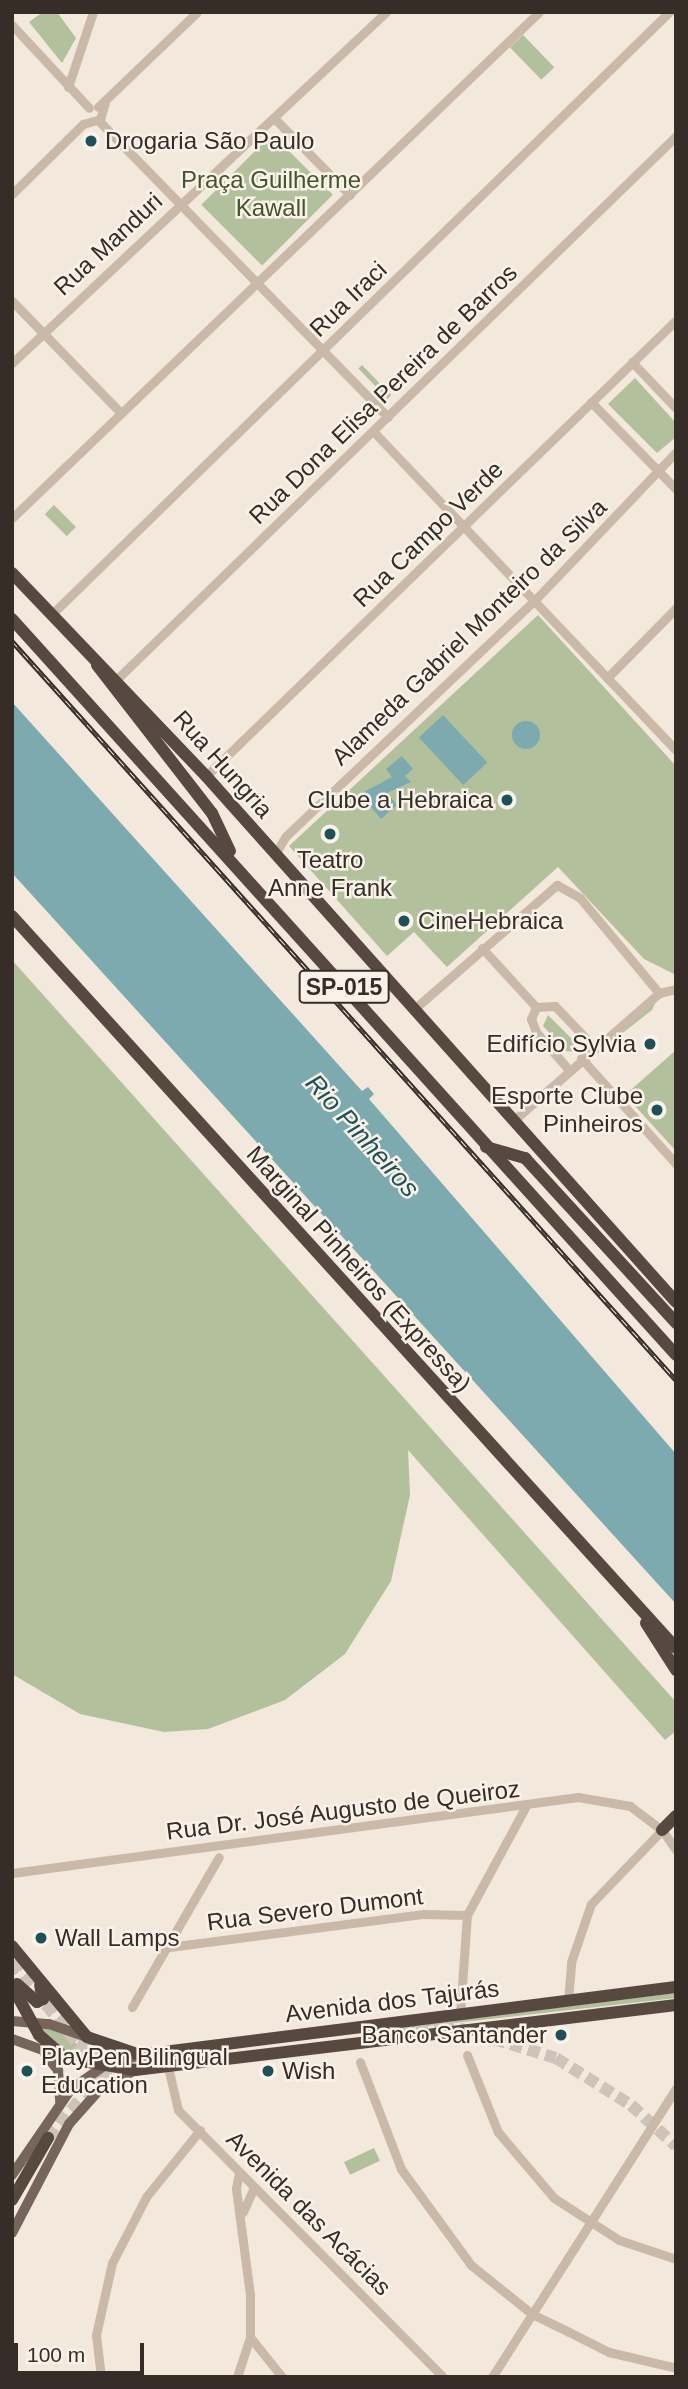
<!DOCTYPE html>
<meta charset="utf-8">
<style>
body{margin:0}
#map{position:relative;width:688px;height:2389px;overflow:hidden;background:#f2e8dc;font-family:Helvetica,sans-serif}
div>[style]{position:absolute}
.green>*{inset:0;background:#b3c09c;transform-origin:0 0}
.water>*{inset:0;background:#7caaae;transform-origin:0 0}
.round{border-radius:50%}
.highway-tunnel>*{height:12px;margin-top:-6px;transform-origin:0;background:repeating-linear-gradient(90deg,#cdc3b8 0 12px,transparent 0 18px)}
.minor>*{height:9px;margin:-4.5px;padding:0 4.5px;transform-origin:4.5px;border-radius:4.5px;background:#cab9a8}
.major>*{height:10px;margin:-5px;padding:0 5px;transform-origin:5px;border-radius:5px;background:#78655a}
.highway>*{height:12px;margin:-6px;padding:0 6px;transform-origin:6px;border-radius:6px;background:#574840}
.rail>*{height:5px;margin-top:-2.5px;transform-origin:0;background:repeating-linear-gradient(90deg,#f9f2e9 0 8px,#372d28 0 16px);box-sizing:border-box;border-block:2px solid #372d28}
.dots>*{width:19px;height:19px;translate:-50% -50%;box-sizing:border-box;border:4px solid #f9f2e9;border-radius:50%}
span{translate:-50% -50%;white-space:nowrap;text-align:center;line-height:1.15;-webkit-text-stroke:5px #f9f2e9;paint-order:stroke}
.shield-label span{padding:2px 5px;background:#f9f2e9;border:2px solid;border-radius:5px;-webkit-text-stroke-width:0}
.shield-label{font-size:23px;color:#372d28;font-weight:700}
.poi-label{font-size:24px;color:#372d28}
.left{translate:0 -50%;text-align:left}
.right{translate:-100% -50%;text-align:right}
.park-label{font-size:24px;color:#44542c}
.street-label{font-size:24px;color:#372d28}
.water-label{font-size:26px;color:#1e5157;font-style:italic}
.frame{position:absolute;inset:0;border:14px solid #372d28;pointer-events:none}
.scale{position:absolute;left:14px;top:2343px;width:130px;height:32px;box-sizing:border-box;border:4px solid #372d28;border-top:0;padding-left:9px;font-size:21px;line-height:24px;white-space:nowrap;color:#372d28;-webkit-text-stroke:5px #f9f2e9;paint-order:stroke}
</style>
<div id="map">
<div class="green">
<div style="clip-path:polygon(43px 12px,57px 12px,76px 38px,62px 63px,29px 22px)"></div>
<div style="left:523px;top:35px;width:45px;height:18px;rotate:46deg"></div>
<div style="left:272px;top:134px;width:86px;height:100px;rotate:45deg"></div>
<div style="left:362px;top:365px;width:42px;height:5px;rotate:46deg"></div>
<div style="clip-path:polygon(635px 378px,676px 423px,676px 437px,657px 453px,608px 404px)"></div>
<div style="left:54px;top:505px;width:31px;height:13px;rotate:45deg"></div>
<div style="clip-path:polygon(538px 615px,676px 766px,676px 975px,644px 959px,558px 867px,447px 967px,414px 932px,387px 956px,289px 846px)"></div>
<div style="clip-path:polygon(12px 960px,676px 1702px,676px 1731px,665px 1740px,408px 1450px,410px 1495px,391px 1581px,345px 1654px,285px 1700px,208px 1729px,164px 1732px,80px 1714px,12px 1674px)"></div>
<div style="clip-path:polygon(656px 1001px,652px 1010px,597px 1053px)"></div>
<div style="clip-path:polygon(548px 1015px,576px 1043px,574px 1052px,566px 1051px,543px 1026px)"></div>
<div style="clip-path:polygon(676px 1050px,676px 1151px,625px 1095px)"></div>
<div style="clip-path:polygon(676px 1993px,676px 1998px,224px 2049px)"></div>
<div style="clip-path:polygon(37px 2026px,62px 2031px,85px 2051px,70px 2054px)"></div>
<div style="left:374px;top:2148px;width:14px;height:33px;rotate:65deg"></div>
</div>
<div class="water">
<div style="clip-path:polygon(12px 702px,362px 1091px,368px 1087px,374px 1094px,369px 1099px,676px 1454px,676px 1604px,12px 873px)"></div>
<div style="left:443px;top:715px;width:65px;height:33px;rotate:47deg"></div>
<div class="round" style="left:512px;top:721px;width:28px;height:28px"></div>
<div style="clip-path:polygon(402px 756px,413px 769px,405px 776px,411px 782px,387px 793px,397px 805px,381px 819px,360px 794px,392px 777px,386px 769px)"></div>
</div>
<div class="highway-tunnel">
<div style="left:12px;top:1962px;width:104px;rotate:51.3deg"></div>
<div style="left:77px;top:2043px;width:46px;rotate:28.8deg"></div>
<div style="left:362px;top:2033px;width:81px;rotate:-7.1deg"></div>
<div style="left:442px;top:2023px;width:119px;rotate:17.1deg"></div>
<div style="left:556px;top:2058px;width:89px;rotate:32.1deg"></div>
<div style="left:631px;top:2105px;width:61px;rotate:42.3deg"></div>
<div style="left:48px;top:2138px;width:82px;rotate:-50.5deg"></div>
<div style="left:100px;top:2075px;width:59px;rotate:-16.9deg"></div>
</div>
<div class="minor">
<div style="left:12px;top:25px;width:113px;rotate:47.1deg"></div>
<div style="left:68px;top:87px;width:79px;rotate:-71.6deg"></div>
<div style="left:98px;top:107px;width:137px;rotate:-43.8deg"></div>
<div style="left:274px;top:118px;width:108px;rotate:45.4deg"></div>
<div style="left:98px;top:120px;width:415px;rotate:45.7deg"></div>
<div style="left:12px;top:194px;width:100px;rotate:-44.6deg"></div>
<div style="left:83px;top:124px;width:18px;rotate:-16deg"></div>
<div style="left:100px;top:119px;width:17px;rotate:-73deg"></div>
<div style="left:12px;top:301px;width:156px;rotate:45.8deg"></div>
<div style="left:632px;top:362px;width:64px;rotate:46.3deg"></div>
<div style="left:12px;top:363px;width:513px;rotate:-43.18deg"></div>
<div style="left:591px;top:402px;width:122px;rotate:45.7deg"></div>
<div style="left:373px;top:431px;width:440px;rotate:46.5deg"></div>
<div style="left:12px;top:518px;width:731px;rotate:-43.84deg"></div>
<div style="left:53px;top:613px;width:861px;rotate:-44.29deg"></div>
<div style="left:607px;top:678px;width:98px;rotate:-45.4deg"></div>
<div style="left:117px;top:679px;width:779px;rotate:-44.17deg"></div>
<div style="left:206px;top:776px;width:655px;rotate:-44.13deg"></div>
<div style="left:275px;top:854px;width:21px;rotate:-59deg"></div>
<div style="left:286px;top:836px;width:343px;rotate:-43.5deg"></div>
<div style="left:535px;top:600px;width:204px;rotate:-46.4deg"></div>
<div style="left:482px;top:948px;width:80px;rotate:47.5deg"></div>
<div style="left:413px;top:1010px;width:191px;rotate:-41deg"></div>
<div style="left:557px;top:885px;width:26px;rotate:29deg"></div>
<div style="left:580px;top:898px;width:124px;rotate:50.3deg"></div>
<div style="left:581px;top:1058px;width:142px;rotate:48.1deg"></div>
<div style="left:569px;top:1070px;width:50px;rotate:-131deg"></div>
<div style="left:536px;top:1032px;width:14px;rotate:-111deg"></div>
<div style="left:531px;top:1019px;width:13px;rotate:-67deg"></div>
<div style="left:536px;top:1007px;width:19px;rotate:-3deg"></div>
<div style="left:555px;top:1006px;width:57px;rotate:46.4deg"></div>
<div style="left:514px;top:1120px;width:193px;rotate:-41.2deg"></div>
<div style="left:659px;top:993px;width:17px;rotate:-13deg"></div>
<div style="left:12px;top:1873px;width:571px;rotate:-7.65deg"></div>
<div style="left:578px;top:1797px;width:53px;rotate:9.8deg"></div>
<div style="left:630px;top:1806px;width:40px;rotate:37deg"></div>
<div style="left:662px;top:1830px;width:24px;rotate:55deg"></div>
<div style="left:169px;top:1947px;width:257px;rotate:-7.4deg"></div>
<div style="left:424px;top:1914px;width:43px;rotate:1.3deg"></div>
<div style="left:568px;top:2000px;width:38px;rotate:-85deg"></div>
<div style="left:571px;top:1962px;width:61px;rotate:-71deg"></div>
<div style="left:591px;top:1904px;width:103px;rotate:-46.2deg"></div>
<div style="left:132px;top:2007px;width:173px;rotate:-59.9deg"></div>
<div style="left:460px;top:2014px;width:99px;rotate:-86deg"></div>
<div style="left:467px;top:1915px;width:124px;rotate:-61.6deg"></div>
<div style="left:467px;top:2055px;width:83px;rotate:68.1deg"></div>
<div style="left:498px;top:2132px;width:87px;rotate:49.7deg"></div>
<div style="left:554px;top:2198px;width:77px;rotate:32.9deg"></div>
<div style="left:619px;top:2240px;width:60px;rotate:18.4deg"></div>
<div style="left:360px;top:2062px;width:115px;rotate:69deg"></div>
<div style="left:401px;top:2169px;width:119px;rotate:53.9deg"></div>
<div style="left:471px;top:2265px;width:78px;rotate:38.8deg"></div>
<div style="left:532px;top:2314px;width:41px;rotate:25.9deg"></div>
<div style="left:569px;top:2332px;width:45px;rotate:26.6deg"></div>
<div style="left:609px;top:2352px;width:69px;rotate:13.4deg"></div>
<div style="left:168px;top:2067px;width:44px;rotate:76.9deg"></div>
<div style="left:178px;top:2110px;width:376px;rotate:45.2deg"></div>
<div style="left:243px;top:2212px;width:27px;rotate:-66deg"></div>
<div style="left:250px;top:2337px;width:51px;rotate:51.3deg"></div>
<div style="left:101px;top:2377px;width:42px;rotate:-96.8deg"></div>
<div style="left:96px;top:2335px;width:74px;rotate:-77.5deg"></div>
<div style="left:112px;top:2263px;width:74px;rotate:-62.7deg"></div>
<div style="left:146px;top:2197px;width:86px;rotate:-51.1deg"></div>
<div style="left:237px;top:2377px;width:42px;rotate:-72deg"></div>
<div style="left:250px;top:2337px;width:42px;rotate:-90deg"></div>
<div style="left:250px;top:2295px;width:108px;rotate:-97.5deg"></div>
<div style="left:236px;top:2188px;width:15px;rotate:-79deg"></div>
<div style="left:492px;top:2377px;width:343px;rotate:-57.5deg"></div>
</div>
<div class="major">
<div style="left:12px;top:2021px;width:37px;rotate:5deg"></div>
<div style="left:49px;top:2024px;width:40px;rotate:18.9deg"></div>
<div style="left:12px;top:2039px;width:56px;rotate:19.7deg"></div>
<div style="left:45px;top:2054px;width:21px;rotate:51deg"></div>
<div style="left:58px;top:2070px;width:32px;rotate:86deg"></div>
<div style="left:12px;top:2175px;width:104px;rotate:-55.5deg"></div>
<div style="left:71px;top:2089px;width:40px;rotate:-34.9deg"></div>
<div style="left:104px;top:2066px;width:37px;rotate:-17deg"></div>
<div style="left:12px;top:2233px;width:123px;rotate:-62.4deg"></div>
<div style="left:69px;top:2124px;width:50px;rotate:-48.3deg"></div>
<div style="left:102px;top:2087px;width:37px;rotate:-27deg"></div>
</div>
<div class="highway">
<div style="left:12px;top:573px;width:281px;rotate:46.3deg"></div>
<div style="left:206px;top:776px;width:705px;rotate:48.22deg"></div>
<div style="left:12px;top:619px;width:991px;rotate:47.94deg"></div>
<div style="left:97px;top:665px;width:187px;rotate:52.2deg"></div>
<div style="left:212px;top:813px;width:42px;rotate:64.7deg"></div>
<div style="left:12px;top:916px;width:988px;rotate:47.79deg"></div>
<div style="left:486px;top:1147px;width:41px;rotate:15.8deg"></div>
<div style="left:525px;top:1158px;width:224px;rotate:47.5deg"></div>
<div style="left:646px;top:1623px;width:56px;rotate:57.4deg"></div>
<div style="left:662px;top:1830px;width:20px;rotate:-45deg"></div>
<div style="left:12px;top:1946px;width:118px;rotate:50.5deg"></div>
<div style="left:87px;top:2037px;width:56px;rotate:18.8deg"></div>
<div style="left:140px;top:2055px;width:540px;rotate:-7.23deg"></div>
<div style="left:17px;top:1984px;width:27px;rotate:42deg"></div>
<div style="left:37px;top:2002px;width:7px;rotate:-27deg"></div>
<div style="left:43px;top:1999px;width:14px;rotate:-102deg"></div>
<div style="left:12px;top:1986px;width:56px;rotate:61.1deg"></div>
<div style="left:39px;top:2035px;width:35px;rotate:41deg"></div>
<div style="left:65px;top:2058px;width:71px;rotate:9.7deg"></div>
<div style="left:135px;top:2070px;width:545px;rotate:-6.85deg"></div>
<div style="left:12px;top:2200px;width:72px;rotate:-59.9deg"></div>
</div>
<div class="rail">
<div style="left:12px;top:641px;width:993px;rotate:48.06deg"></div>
</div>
<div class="dots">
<div style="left:91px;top:141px;background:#1e5157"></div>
<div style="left:507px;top:800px;background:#1e5157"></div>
<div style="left:330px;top:834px;background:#1e5157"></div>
<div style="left:404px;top:921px;background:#1e5157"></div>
<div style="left:650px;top:1044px;background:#1e5157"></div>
<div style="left:657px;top:1110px;background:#1e5157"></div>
<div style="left:41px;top:1938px;background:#1e5157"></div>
<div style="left:561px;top:2035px;background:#1e5157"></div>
<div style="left:27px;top:2071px;background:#1e5157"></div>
<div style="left:268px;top:2071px;background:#1e5157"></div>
</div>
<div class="shield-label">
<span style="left:344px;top:987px">SP-015</span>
</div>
<div class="poi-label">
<span class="left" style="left:105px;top:141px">Drogaria São Paulo</span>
<span class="right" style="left:493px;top:800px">Clube a Hebraica</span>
<span style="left:330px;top:874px">Teatro<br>Anne Frank</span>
<span class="left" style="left:418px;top:921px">CineHebraica</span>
<span class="right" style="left:636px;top:1044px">Edifício Sylvia</span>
<span class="right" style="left:643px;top:1110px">Esporte Clube<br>Pinheiros</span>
<span class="left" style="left:55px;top:1938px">Wall Lamps</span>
<span class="right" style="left:547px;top:2035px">Banco Santander</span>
<span class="left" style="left:41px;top:2071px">PlayPen Bilingual<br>Education</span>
<span class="left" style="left:282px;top:2071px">Wish</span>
</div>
<div class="park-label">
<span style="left:271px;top:194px">Praça Guilherme<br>Kawall</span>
</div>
<div class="street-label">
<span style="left:108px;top:244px;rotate:-43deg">Rua Manduri</span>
<span style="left:348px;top:299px;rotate:-44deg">Rua Iraci</span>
<span style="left:383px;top:394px;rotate:-44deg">Rua Dona Elisa Pereira de Barros</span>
<span style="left:428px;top:534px;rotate:-44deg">Rua Campo Verde</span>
<span style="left:469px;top:632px;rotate:-44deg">Alameda Gabriel Monteiro da Silva</span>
<span style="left:223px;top:764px;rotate:48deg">Rua Hungria</span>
<span style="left:359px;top:1269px;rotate:48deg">Marginal Pinheiros (Expressa)</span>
<span style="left:343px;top:1810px;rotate:-7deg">Rua Dr. José Augusto de Queiroz</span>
<span style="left:315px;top:1909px;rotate:-7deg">Rua Severo Dumont</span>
<span style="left:392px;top:2001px;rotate:-7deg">Avenida dos Tajurás</span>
<span style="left:309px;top:2213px;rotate:45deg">Avenida das Acácias</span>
</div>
<div class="water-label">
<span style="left:362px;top:1136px;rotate:48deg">Rio Pinheiros</span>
</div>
<div class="frame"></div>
<div class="scale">100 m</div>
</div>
